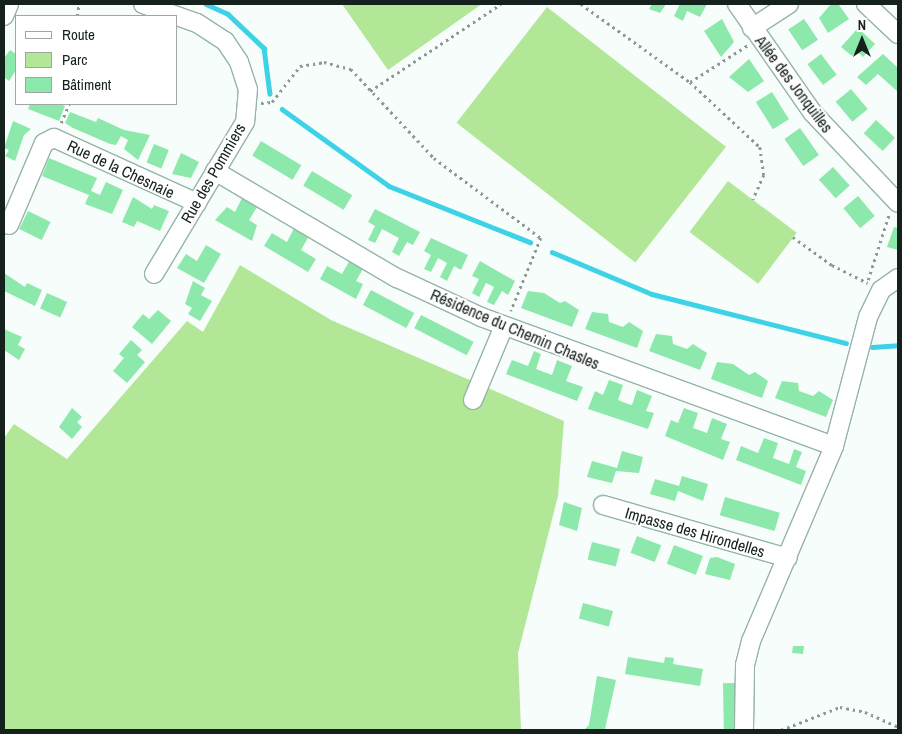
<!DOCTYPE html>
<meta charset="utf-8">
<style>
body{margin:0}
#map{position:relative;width:902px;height:734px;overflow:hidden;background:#f7fdfb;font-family:"Archivo Narrow",sans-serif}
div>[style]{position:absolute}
.green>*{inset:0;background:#b2e798;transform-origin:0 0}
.stream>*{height:4.5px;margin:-2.25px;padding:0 2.25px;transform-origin:2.25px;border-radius:2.25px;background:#3ed2e6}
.building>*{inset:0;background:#8ce8ab;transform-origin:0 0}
.path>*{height:2.5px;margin-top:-1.25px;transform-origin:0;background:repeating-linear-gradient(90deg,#8f9895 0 2.5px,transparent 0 6.5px)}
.roads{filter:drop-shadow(1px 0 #95b4a9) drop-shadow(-1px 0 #95b4a9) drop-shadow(0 1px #95b4a9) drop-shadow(0 -1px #95b4a9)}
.street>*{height:18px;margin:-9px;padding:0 9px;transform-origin:9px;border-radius:9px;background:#fff}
span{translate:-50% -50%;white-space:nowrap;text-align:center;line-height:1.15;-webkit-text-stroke:4px #fff;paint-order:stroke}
.street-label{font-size:16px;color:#15211d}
.frame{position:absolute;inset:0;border:5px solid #15211d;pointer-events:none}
.legend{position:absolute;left:15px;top:15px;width:162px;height:90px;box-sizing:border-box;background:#fff;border:1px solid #a1a6a5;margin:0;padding:6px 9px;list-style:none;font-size:15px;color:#15211d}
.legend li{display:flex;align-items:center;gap:10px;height:25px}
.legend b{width:25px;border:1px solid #a1a6a5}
.north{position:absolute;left:837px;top:15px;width:50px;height:50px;-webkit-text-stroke:4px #fff;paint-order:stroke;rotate:0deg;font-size:14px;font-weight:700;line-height:20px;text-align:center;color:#15211d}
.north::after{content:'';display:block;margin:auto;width:18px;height:22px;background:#15211d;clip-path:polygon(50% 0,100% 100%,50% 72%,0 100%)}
</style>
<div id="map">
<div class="green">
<div style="clip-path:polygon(342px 4px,482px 4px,388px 70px)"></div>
<div style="left:547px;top:7px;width:227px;height:147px;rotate:38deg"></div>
<div style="left:728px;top:181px;width:86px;height:64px;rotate:37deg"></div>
<div style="clip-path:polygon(240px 265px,331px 320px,564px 421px,558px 496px,518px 653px,521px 730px,4px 730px,4px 438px,14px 424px,67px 459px,187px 321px,203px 332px)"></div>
</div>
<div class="stream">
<div style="left:206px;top:4px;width:24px;rotate:24deg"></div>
<div style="left:228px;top:14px;width:50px;rotate:43.4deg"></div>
<div style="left:264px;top:48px;width:46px;rotate:82.6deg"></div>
<div style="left:282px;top:109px;width:132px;rotate:35.7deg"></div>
<div style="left:389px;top:186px;width:152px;rotate:21.7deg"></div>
<div style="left:552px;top:252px;width:108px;rotate:22.8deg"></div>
<div style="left:652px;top:294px;width:200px;rotate:14.2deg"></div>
<div style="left:872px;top:347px;width:26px;rotate:-4deg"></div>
</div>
<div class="building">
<div style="clip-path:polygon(652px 4px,666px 4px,660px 13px,649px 9px)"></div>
<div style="clip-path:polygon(680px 4px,707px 4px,700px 17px,687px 11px,683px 21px,674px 16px)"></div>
<div style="clip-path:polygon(831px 4px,839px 5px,849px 19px,828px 33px,819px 18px)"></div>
<div style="clip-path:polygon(722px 19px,734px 42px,721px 57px,704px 31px)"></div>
<div style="left:804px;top:19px;width:25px;height:19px;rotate:56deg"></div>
<div style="clip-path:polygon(858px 28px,875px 44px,863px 57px,857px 51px,852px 56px,841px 47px)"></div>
<div style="clip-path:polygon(10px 50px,16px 54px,16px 70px,9px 81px,4px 77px,4px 58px)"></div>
<div style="left:821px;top:54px;width:26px;height:17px;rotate:53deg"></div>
<div style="clip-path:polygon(883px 54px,898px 68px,897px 91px,878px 74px,866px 85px,857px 77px)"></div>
<div style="clip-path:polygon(749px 59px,764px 81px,748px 92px,729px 77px)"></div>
<div style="left:851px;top:89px;width:26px;height:20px;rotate:50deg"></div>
<div style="left:772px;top:92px;width:32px;height:19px;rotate:58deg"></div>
<div style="clip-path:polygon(30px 104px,60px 104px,65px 106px,59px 121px,28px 109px)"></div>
<div style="clip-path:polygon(70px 112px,96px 122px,98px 118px,124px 130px,150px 135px,138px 160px,124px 149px,128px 140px,121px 136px,116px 145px,110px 144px,73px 128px,65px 123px)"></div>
<div style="left:876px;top:120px;width:26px;height:18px;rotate:43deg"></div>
<div style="clip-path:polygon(13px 121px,31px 129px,24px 135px,15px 161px,5px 156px,9px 150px,4px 148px)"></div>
<div style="left:800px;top:128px;width:33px;height:19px;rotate:55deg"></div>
<div style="left:261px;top:141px;width:47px;height:17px;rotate:31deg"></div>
<div style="left:154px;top:144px;width:16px;height:20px;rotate:22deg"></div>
<div style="clip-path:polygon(181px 153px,199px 162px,191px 178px,172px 174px)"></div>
<div style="clip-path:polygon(49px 158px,97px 178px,91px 191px,100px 195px,106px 182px,123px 190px,112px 214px,85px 204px,89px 195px,42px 176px)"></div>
<div style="left:833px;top:167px;width:25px;height:19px;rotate:48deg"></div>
<div style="left:312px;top:171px;width:47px;height:17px;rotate:31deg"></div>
<div style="left:858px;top:196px;width:26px;height:19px;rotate:50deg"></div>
<div style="clip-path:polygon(133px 197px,152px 209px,154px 205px,169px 211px,160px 231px,137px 221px,134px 227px,122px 222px)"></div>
<div style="clip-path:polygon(242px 198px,257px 207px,249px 220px,257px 225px,252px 241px,215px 220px,227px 207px,235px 212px)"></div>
<div style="clip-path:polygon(375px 209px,420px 232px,413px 245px,407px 242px,399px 256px,392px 252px,399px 238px,382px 229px,375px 243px,368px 240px,375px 226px,368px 222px)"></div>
<div style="left:28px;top:211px;width:25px;height:20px;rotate:26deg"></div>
<div style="clip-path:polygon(894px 227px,898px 228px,898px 250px,887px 247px)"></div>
<div style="clip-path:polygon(294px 228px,309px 236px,301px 250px,316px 259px,308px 272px,264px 246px,272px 233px,287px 242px)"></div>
<div style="clip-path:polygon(431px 238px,468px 255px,461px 270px,454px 266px,447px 281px,440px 277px,447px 263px,438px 258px,431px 272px,424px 269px,431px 255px,424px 251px)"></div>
<div style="clip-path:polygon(206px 245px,221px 254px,204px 283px,177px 268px,186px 254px,197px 261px)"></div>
<div style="clip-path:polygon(350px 260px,364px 267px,356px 281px,363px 284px,356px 299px,320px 279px,327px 266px,342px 274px)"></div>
<div style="clip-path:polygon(480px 261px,515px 281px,508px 295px,502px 291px,494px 305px,487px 302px,494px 287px,486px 283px,479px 297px,472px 293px,479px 279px,472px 276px)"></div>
<div style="clip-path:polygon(4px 273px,25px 287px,27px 283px,42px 290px,35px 306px,4px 291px)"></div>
<div style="clip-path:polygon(193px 281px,205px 288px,201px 295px,212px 301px,200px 321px,188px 314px,192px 308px,185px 304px)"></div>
<div style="left:371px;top:290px;width:49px;height:17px;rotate:28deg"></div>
<div style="clip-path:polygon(528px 291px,544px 293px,560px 303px,565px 301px,579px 310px,572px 327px,521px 308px)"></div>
<div style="left:47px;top:293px;width:22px;height:17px;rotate:24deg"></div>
<div style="clip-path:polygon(158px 310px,171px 321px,152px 344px,132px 327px,143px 314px,149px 319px)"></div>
<div style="clip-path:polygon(592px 312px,608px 314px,609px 322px,623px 327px,629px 322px,643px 331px,637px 348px,585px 329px)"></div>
<div style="left:421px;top:315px;width:59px;height:15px;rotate:27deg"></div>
<div style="clip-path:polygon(4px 329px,22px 337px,18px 345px,25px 349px,19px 360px,4px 350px)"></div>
<div style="clip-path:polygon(656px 334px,672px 336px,673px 344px,687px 349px,693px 344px,707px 353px,700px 370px,649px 351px)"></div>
<div style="clip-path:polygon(131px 340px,142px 350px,137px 355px,145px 362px,127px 383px,113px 371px,124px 358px,119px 354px)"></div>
<div style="clip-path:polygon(534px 351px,541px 354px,536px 369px,552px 375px,557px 360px,572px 366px,566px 381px,583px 387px,577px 401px,506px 374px,512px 360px,528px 366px)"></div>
<div style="clip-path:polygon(717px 362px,733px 364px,749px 375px,755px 372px,768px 381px,762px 398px,711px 379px)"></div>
<div style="clip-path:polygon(609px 380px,623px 385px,618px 400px,628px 404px,632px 405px,637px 390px,652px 396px,646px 411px,654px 413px,648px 429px,588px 409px,595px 391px,603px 395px)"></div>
<div style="clip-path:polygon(782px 381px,798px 383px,799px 391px,813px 396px,819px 391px,833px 400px,826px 417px,775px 398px)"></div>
<div style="clip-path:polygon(72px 408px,82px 417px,77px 422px,82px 427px,72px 439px,59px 427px)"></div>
<div style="clip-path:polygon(684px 408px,698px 413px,693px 428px,707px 433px,712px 418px,727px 424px,721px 439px,730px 442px,723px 460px,665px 436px,671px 420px,678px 423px)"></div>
<div style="clip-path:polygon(764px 438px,778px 443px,773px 458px,789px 464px,794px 449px,802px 452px,796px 467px,806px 471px,801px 485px,736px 460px,741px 446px,758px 453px)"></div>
<div style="clip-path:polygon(622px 451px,643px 457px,639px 473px,616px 471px,612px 483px,587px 477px,592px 461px,617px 468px)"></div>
<div style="clip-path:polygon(682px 476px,708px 484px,703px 501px,678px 491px,675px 501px,650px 494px,655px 479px,679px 486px)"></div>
<div style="left:725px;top:497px;width:57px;height:19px;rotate:16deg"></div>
<div style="clip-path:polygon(564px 502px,582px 508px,577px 531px,559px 525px)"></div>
<div style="left:637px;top:536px;width:26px;height:18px;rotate:21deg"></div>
<div style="left:592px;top:542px;width:29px;height:18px;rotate:14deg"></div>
<div style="left:674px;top:545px;width:31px;height:20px;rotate:21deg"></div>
<div style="clip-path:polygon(717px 557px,735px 564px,730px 580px,705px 574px,710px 558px)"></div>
<div style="left:583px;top:603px;width:31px;height:16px;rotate:15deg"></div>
<div style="clip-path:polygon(793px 646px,804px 646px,803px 654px,792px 653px)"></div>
<div style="clip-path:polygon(628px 657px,664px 663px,665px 657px,674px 658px,673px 664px,703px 669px,700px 686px,625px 674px)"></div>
<div style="clip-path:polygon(597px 676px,616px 680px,605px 729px,584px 730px,589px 725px)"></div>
<div style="left:737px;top:683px;width:47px;height:14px;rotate:89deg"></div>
</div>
<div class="path">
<div style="left:581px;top:4px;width:134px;rotate:35.6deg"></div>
<div style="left:690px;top:82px;width:96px;rotate:42.9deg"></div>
<div style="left:760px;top:147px;width:28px;rotate:82deg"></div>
<div style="left:764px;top:175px;width:27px;rotate:114deg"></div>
<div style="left:77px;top:16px;width:12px;rotate:-81deg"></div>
<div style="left:690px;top:82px;width:69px;rotate:-32.5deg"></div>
<div style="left:370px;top:91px;width:157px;rotate:-33.6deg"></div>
<div style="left:261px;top:103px;width:11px;rotate:-5deg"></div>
<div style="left:272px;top:102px;width:46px;rotate:-52.1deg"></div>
<div style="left:300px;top:66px;width:24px;rotate:-9deg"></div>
<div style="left:324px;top:62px;width:28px;rotate:15deg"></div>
<div style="left:351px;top:69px;width:122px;rotate:47deg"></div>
<div style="left:434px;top:158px;width:134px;rotate:36.8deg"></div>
<div style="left:541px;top:238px;width:79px;rotate:112.3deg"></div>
<div style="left:61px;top:123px;width:21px;rotate:-67deg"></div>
<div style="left:793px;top:237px;width:48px;rotate:35.7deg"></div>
<div style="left:832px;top:265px;width:40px;rotate:26.6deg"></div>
<div style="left:868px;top:280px;width:69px;rotate:-72.3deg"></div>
<div style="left:781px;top:730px;width:63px;rotate:-21.3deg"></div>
<div style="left:840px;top:707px;width:25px;rotate:11deg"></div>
<div style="left:865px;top:712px;width:36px;rotate:24deg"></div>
</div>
<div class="roads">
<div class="street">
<div style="left:143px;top:4px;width:57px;rotate:19.4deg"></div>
<div style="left:197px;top:23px;width:33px;rotate:33deg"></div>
<div style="left:225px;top:41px;width:25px;rotate:56deg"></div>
<div style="left:239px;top:62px;width:28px;rotate:72deg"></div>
<div style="left:248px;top:89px;width:33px;rotate:95deg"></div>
<div style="left:245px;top:122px;width:177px;rotate:120.9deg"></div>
<div style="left:737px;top:4px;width:131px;rotate:55.2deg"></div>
<div style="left:812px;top:112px;width:125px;rotate:46.6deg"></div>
<div style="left:866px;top:4px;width:44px;rotate:43.2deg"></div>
<div style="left:4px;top:16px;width:13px;rotate:-67deg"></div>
<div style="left:752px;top:28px;width:44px;rotate:-33deg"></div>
<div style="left:215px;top:171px;width:211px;rotate:30.5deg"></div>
<div style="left:397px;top:278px;width:93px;rotate:24.9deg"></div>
<div style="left:481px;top:317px;width:376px;rotate:20.1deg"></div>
<div style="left:9px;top:225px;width:89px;rotate:-66.9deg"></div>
<div style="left:44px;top:143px;width:11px;rotate:-27deg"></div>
<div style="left:54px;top:138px;width:157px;rotate:24.4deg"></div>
<div style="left:473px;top:400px;width:80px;rotate:-67.3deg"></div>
<div style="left:603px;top:505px;width:192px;rotate:16deg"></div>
<div style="left:744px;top:730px;width:65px;rotate:-89.1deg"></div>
<div style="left:745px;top:665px;width:25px;rotate:-76deg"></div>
<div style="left:751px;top:641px;width:212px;rotate:-66.9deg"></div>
<div style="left:834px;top:446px;width:133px;rotate:-75.2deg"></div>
<div style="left:868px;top:317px;width:30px;rotate:-64deg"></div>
<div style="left:881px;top:290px;width:21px;rotate:-35deg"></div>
</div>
</div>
<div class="street-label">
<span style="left:794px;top:84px;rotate:53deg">Allée des Jonquilles</span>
<span style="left:121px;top:169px;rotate:25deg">Rue de la Chesnaie</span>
<span style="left:213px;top:173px;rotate:-60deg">Rue des Pommiers</span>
<span style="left:515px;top:329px;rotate:23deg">Résidence du Chemin Chasles</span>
<span style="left:695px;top:532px;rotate:16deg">Impasse des Hirondelles</span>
</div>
<div class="frame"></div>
<ul class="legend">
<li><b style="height:6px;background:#fff"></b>Route</li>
<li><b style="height:14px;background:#b2e798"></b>Parc</li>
<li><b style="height:14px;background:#8ce8ab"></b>Bâtiment</li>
</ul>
<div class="north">N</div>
</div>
